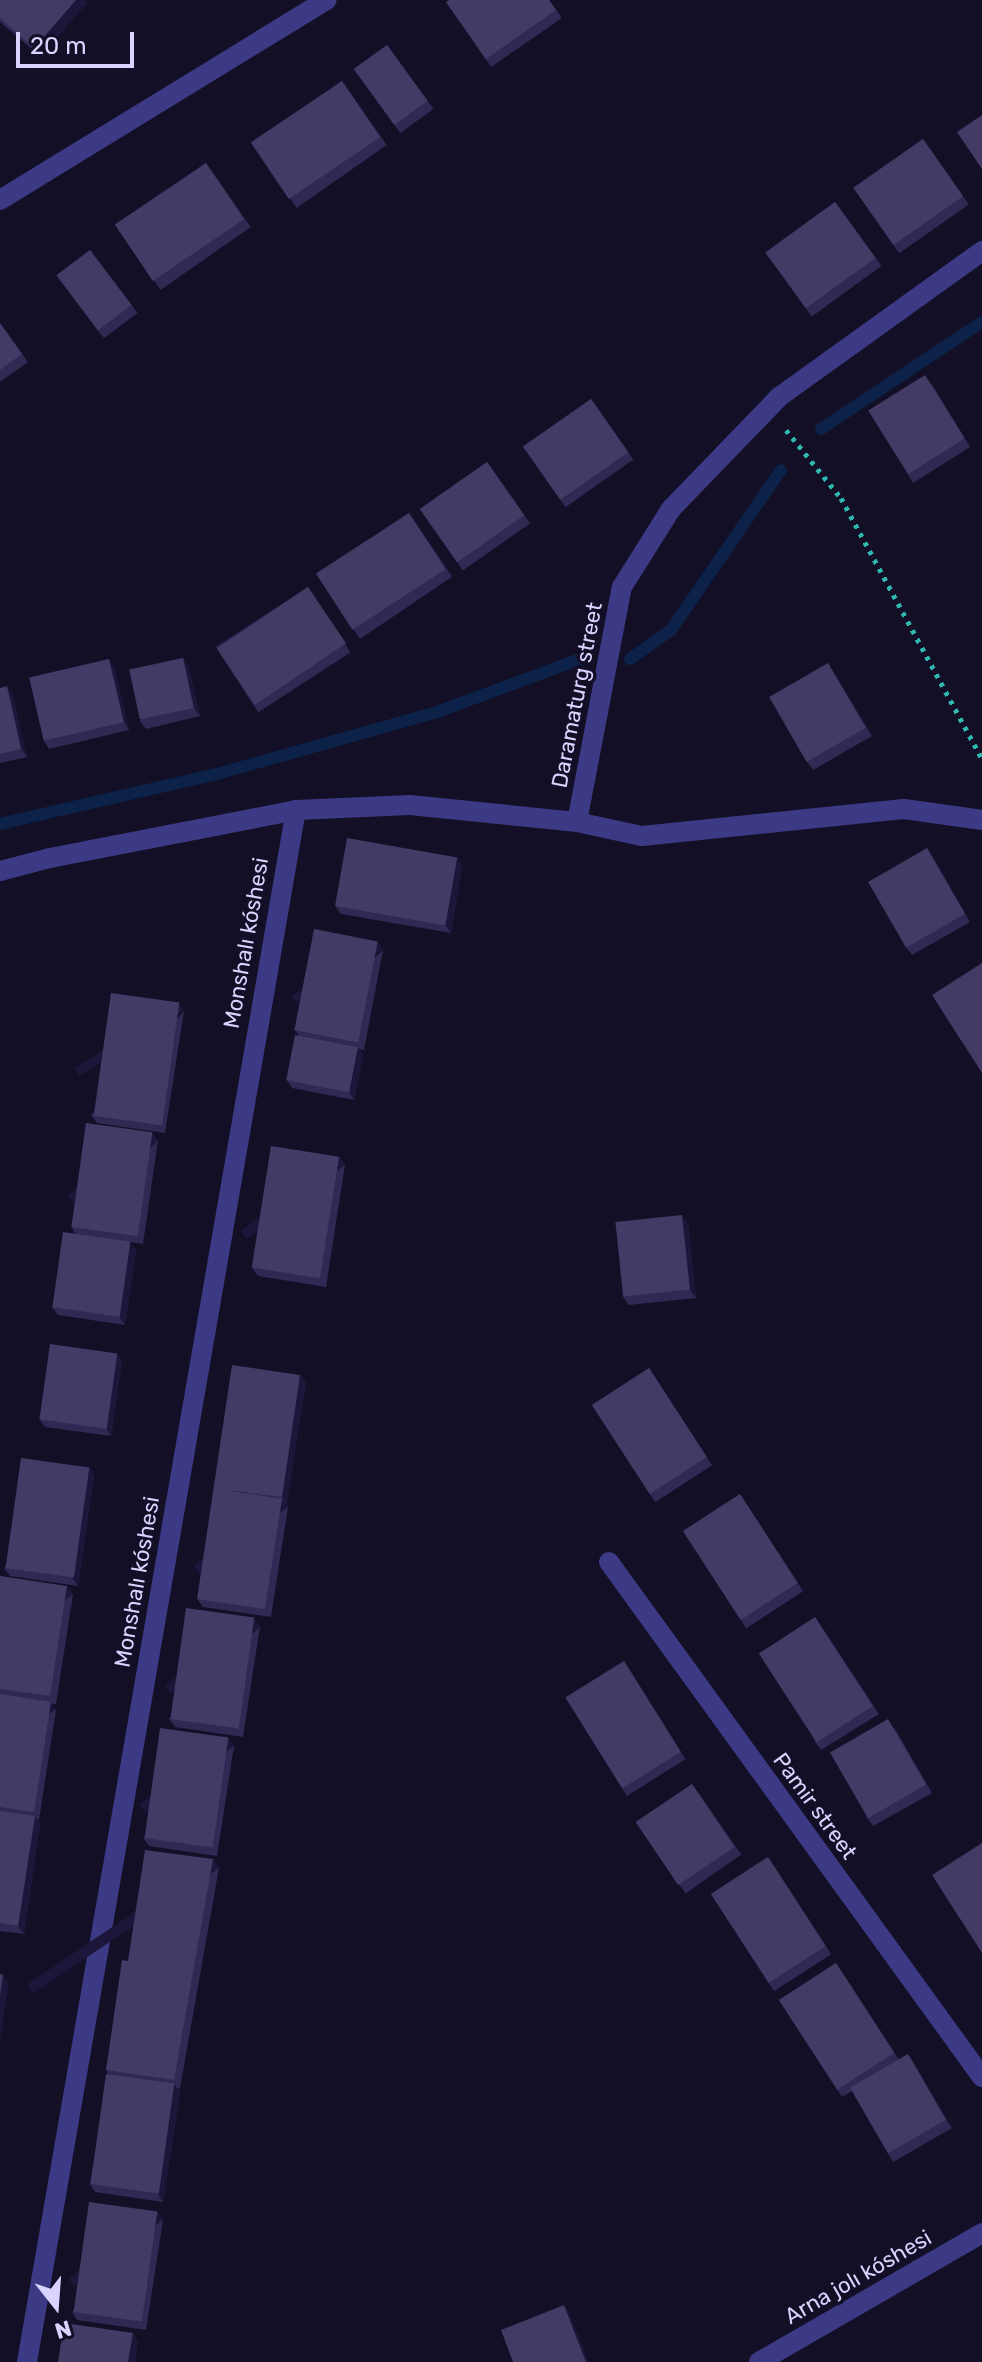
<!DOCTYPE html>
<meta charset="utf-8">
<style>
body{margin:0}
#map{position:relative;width:982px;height:2362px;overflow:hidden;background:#130f26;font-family:Rubik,sans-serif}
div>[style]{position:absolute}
.stream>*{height:12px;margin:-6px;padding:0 6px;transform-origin:6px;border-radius:6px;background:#0c2248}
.path>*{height:5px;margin-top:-2.5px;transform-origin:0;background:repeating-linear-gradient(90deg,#2fb8b0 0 4px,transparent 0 10px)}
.minor>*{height:20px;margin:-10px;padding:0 10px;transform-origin:10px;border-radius:10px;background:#3d3a85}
.wall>*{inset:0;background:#312854;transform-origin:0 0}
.shaded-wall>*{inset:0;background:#1d163a;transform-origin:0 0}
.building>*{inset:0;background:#433a66;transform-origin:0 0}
span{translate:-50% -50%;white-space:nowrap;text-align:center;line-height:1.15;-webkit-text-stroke:7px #130f26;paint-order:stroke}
.street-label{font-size:22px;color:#d9d4ff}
.north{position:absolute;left:16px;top:2266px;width:80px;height:80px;-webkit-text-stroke:6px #130f26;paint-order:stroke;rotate:163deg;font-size:22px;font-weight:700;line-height:32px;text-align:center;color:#d9d4ff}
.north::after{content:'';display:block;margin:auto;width:28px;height:36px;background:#d9d4ff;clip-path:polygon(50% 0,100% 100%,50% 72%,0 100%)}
.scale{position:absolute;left:16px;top:32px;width:118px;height:36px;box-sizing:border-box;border:4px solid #d9d4ff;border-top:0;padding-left:10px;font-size:24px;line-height:28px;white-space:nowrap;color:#d9d4ff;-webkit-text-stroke:6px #130f26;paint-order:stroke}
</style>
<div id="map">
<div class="stream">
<div style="left:821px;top:429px;width:193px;rotate:-33.6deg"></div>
<div style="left:630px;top:659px;width:50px;rotate:-35.3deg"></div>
<div style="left:671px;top:630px;width:194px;rotate:-55.5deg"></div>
<div style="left:0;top:824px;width:223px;rotate:-13deg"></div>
<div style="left:217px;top:774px;width:229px;rotate:-15.7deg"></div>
<div style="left:437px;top:712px;width:153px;rotate:-20.3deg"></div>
</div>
<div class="path">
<div style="left:786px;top:430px;width:87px;rotate:51deg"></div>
<div style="left:841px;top:498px;width:297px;rotate:61.6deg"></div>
</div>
<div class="minor">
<div style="left:0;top:200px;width:383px;rotate:-31.5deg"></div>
<div style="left:577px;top:822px;width:239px;rotate:-79.2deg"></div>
<div style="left:622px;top:587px;width:92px;rotate:-57.9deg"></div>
<div style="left:671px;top:509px;width:156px;rotate:-46deg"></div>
<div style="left:779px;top:397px;width:250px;rotate:-35.7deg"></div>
<div style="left:0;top:871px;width:52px;rotate:-14.6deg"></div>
<div style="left:50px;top:858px;width:251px;rotate:-11deg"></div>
<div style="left:296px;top:810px;width:114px;rotate:-2.5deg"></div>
<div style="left:410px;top:805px;width:168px;rotate:5.8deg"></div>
<div style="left:577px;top:822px;width:66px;rotate:12.2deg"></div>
<div style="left:642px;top:836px;width:263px;rotate:-5.9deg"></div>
<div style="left:904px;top:809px;width:79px;rotate:8deg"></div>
<div style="left:609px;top:1562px;width:636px;rotate:54.09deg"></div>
<div style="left:27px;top:2362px;width:1575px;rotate:-80.17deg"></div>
<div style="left:759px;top:2362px;width:258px;rotate:-30deg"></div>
</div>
<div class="wall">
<div style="clip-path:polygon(0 0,87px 3px,40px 56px,0 22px)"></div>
<div style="clip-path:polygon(549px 0,562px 18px,491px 67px,446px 2px)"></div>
<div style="left:387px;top:45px;width:79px;height:41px;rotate:54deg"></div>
<div style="left:342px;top:81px;width:78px;height:110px;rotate:55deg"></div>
<div style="left:923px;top:139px;width:80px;height:85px;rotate:55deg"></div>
<div style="left:206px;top:163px;width:78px;height:110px;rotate:55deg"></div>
<div style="left:835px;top:202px;width:79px;height:86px;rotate:54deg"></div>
<div style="left:90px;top:250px;width:79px;height:42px;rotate:53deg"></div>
<div style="clip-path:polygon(0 323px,28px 362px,0 382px)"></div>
<div style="clip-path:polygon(931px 383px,970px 447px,913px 483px,908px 475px)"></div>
<div style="left:591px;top:399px;width:74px;height:83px;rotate:55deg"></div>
<div style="left:487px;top:462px;width:75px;height:82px;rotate:55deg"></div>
<div style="left:409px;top:513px;width:77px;height:111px;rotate:56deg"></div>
<div style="left:308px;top:587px;width:78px;height:110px;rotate:57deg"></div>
<div style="clip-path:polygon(183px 658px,188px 666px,200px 716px,146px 729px,140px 721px)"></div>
<div style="clip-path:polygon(828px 663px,872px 736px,813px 770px,807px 762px)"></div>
<div style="clip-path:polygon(114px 667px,129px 730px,49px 749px,44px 741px)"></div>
<div style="clip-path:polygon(0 688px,12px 694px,27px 757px,0 763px)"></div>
<div style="clip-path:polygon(927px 848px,970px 922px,912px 955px,906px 947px)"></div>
<div style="clip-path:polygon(462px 865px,451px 933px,341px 914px,335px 906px)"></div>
<div style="clip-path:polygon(383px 950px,364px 1050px,359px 1049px,363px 1055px,354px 1100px,292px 1088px,287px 1080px,299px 1036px,295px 1030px)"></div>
<div style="clip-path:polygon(184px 1011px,165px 1133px,97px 1123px,91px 1115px)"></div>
<div style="clip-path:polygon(158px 1140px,143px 1244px,117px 1240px,136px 1250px,125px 1325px,58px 1315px,52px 1307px,76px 1234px,71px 1227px)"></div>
<div style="clip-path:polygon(339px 1157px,345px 1165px,326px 1287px,258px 1276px,252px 1268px)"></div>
<div style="clip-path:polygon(688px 1223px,696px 1298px,629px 1305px,623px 1297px)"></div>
<div style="clip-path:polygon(122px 1361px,111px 1436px,45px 1427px,39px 1419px)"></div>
<div style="left:649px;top:1368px;width:116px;height:68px;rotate:57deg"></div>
<div style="clip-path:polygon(300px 1375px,306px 1383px,286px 1505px,288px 1507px,271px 1617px,203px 1607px,197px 1599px)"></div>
<div style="clip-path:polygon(89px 1467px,94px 1475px,78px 1586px,10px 1576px,4px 1568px)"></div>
<div style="left:740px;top:1494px;width:116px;height:68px;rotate:57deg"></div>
<div style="clip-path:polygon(0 1576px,73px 1594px,56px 1704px,52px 1704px,56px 1710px,39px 1820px,38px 1820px,40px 1824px,24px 1934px,0 1931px)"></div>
<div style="clip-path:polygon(815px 1617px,879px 1714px,821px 1750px,815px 1742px)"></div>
<div style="clip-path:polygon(260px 1626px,243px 1737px,175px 1727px,169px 1719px)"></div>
<div style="left:624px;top:1661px;width:116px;height:69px;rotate:58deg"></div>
<div style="clip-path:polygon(894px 1727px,932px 1793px,873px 1826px,867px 1818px)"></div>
<div style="clip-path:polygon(228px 1738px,234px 1746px,217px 1856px,149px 1846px,143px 1838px)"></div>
<div style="left:692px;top:1784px;width:86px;height:68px;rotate:55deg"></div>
<div style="left:768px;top:1857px;width:116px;height:68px;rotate:57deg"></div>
<div style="clip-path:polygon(213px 1859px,219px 1868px,180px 2088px,178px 2088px,180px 2092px,163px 2202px,95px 2192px,90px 2184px,108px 2074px,106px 2070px,128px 1961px)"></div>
<div style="clip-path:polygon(836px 1963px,899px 2060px,908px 2054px,914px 2063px,952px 2128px,893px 2162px,852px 2091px,842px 2097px,779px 2000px)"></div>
<div style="clip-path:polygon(157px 2212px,163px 2220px,146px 2330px,77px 2320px,72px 2312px)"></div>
</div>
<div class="shaded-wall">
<div style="clip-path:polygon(76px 0,85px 0,87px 3px,40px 56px,34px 48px)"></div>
<div style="clip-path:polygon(183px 658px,188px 666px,200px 716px,194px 708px)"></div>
<div style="clip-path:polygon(109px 659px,114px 667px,129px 730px,124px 722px)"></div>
<div style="clip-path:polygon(7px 686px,12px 694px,27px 757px,21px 749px)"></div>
<div style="clip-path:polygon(927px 848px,933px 856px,970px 922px,965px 914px)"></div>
<div style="clip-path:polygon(457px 857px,462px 865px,451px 933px,445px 925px)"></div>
<div style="left:378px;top:942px;width:9px;height:102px;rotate:58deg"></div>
<div style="left:179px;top:1003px;width:9px;height:123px;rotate:58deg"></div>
<div style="clip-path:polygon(358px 1047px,363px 1055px,354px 1100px,349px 1092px)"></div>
<div style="left:152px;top:1132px;width:10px;height:105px;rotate:53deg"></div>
<div style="left:339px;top:1157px;width:10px;height:123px;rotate:53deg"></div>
<div style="clip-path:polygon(682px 1215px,688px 1223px,696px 1298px,690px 1290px)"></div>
<div style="clip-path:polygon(130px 1242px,136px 1250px,125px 1325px,119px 1317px)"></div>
<div style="clip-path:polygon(117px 1353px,122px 1361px,111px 1436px,106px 1428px)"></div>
<div style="clip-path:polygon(300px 1375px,306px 1383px,287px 1505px,282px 1497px)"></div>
<div style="clip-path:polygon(89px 1467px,94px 1475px,78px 1586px,72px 1578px)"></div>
<div style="left:282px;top:1499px;width:10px;height:111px;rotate:53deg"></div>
<div style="left:67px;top:1586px;width:10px;height:111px;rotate:53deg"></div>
<div style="left:254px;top:1618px;width:10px;height:112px;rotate:53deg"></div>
<div style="left:51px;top:1702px;width:9px;height:111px;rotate:58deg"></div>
<div style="left:228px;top:1738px;width:10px;height:111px;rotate:53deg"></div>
<div style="clip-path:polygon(35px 1816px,40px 1824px,24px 1934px,18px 1926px)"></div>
<div style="left:213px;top:1859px;width:11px;height:224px;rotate:56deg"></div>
<div style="clip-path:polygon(3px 1975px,9px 1983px,0 2041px,0 1996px)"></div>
<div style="clip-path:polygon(908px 2054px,914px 2063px,952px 2128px,946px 2120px)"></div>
<div style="clip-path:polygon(174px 2084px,180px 2092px,163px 2202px,158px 2194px)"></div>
<div style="left:157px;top:2212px;width:10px;height:111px;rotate:53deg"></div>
<div style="clip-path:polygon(564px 2305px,569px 2313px,589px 2362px,586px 2362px)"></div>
<div style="clip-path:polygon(133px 2333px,138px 2341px,135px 2362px,128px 2362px)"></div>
</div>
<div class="building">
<div style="clip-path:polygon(0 0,76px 0,34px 48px,0 18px)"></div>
<div style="clip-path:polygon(449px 0,549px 0,556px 10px,486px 59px,446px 2px)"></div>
<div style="left:387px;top:45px;width:69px;height:41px;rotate:54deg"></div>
<div style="left:342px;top:81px;width:68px;height:110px;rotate:56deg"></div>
<div style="clip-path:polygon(982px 115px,982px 169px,957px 132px)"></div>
<div style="left:923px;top:139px;width:70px;height:85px;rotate:55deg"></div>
<div style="left:206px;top:163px;width:68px;height:110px;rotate:56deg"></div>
<div style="left:835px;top:202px;width:69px;height:86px;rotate:54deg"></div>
<div style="left:90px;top:250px;width:69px;height:42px;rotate:53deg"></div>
<div style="clip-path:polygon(0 323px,22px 354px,0 370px)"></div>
<div style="left:925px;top:375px;width:75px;height:67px;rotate:58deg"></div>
<div style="left:591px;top:399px;width:65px;height:83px;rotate:55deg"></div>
<div style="left:487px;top:462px;width:65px;height:82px;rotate:55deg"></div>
<div style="left:409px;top:513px;width:67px;height:111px;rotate:57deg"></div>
<div style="left:308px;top:587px;width:68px;height:110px;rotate:56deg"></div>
<div style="left:183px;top:658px;width:51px;height:55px;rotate:78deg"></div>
<div style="left:109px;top:659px;width:65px;height:82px;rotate:77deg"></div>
<div style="left:828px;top:663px;width:75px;height:68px;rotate:60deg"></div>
<div style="clip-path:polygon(7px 686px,21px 749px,0 754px,0 688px)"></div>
<div style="left:347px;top:838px;width:112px;height:69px;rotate:10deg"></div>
<div style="left:927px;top:848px;width:76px;height:68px;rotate:60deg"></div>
<div style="left:314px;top:929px;width:65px;height:103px;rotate:11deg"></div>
<div style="clip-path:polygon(982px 963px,982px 1073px,932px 995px)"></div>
<div style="left:111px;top:993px;width:69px;height:124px;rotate:8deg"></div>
<div style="left:295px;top:1035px;width:64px;height:46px;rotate:11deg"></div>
<div style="left:86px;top:1123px;width:67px;height:105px;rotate:8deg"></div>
<div style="left:271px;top:1146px;width:69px;height:123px;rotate:9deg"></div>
<div style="left:682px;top:1215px;width:75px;height:67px;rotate:84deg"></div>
<div style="left:63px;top:1232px;width:68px;height:76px;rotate:8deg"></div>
<div style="left:50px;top:1344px;width:68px;height:76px;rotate:8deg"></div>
<div style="clip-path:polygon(232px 1365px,300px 1375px,282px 1497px,226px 1490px,282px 1499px,265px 1609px,197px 1599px)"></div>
<div style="left:649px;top:1368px;width:106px;height:68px;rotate:57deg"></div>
<div style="left:21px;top:1458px;width:69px;height:111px;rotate:8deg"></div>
<div style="left:740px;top:1494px;width:106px;height:68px;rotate:57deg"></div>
<div style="clip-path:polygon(0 1576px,67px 1586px,50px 1696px,0 1689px)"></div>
<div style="left:186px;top:1608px;width:69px;height:112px;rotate:8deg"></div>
<div style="left:815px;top:1617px;width:106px;height:67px;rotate:57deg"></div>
<div style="left:624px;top:1661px;width:107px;height:69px;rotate:58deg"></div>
<div style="clip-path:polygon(0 1694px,51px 1702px,34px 1812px,0 1807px)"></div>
<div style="left:888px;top:1719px;width:76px;height:67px;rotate:60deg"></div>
<div style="left:160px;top:1728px;width:69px;height:111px;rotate:8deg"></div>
<div style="left:692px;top:1784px;width:76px;height:68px;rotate:56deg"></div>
<div style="clip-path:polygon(0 1811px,35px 1816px,18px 1926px,0 1923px)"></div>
<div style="clip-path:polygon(982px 1843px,982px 1953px,932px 1875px)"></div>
<div style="clip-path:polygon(145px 1850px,213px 1859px,174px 2080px,106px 2070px,122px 1960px,128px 1961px)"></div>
<div style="left:768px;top:1857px;width:106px;height:68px;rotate:57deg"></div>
<div style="left:836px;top:1963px;width:107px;height:68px;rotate:57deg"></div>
<div style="clip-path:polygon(0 1974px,3px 1975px,0 1996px)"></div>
<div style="left:908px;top:2054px;width:76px;height:67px;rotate:60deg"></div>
<div style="left:106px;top:2074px;width:69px;height:111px;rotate:8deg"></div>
<div style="left:89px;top:2202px;width:69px;height:111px;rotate:8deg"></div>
<div style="clip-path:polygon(564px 2305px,586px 2362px,513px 2362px,501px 2330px)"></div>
<div style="clip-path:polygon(64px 2323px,133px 2333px,128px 2362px,58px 2362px)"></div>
</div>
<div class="street-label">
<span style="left:577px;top:695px;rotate:-79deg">Daramaturg street</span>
<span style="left:246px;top:943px;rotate:-80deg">Monshalı kóshesi</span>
<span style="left:137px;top:1582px;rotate:-80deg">Monshalı kóshesi</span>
<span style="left:815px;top:1806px;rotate:54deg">Pamir street</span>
<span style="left:858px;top:2277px;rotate:-30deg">Arna jolı kóshesi</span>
</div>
<div class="north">N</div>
<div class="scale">20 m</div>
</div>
